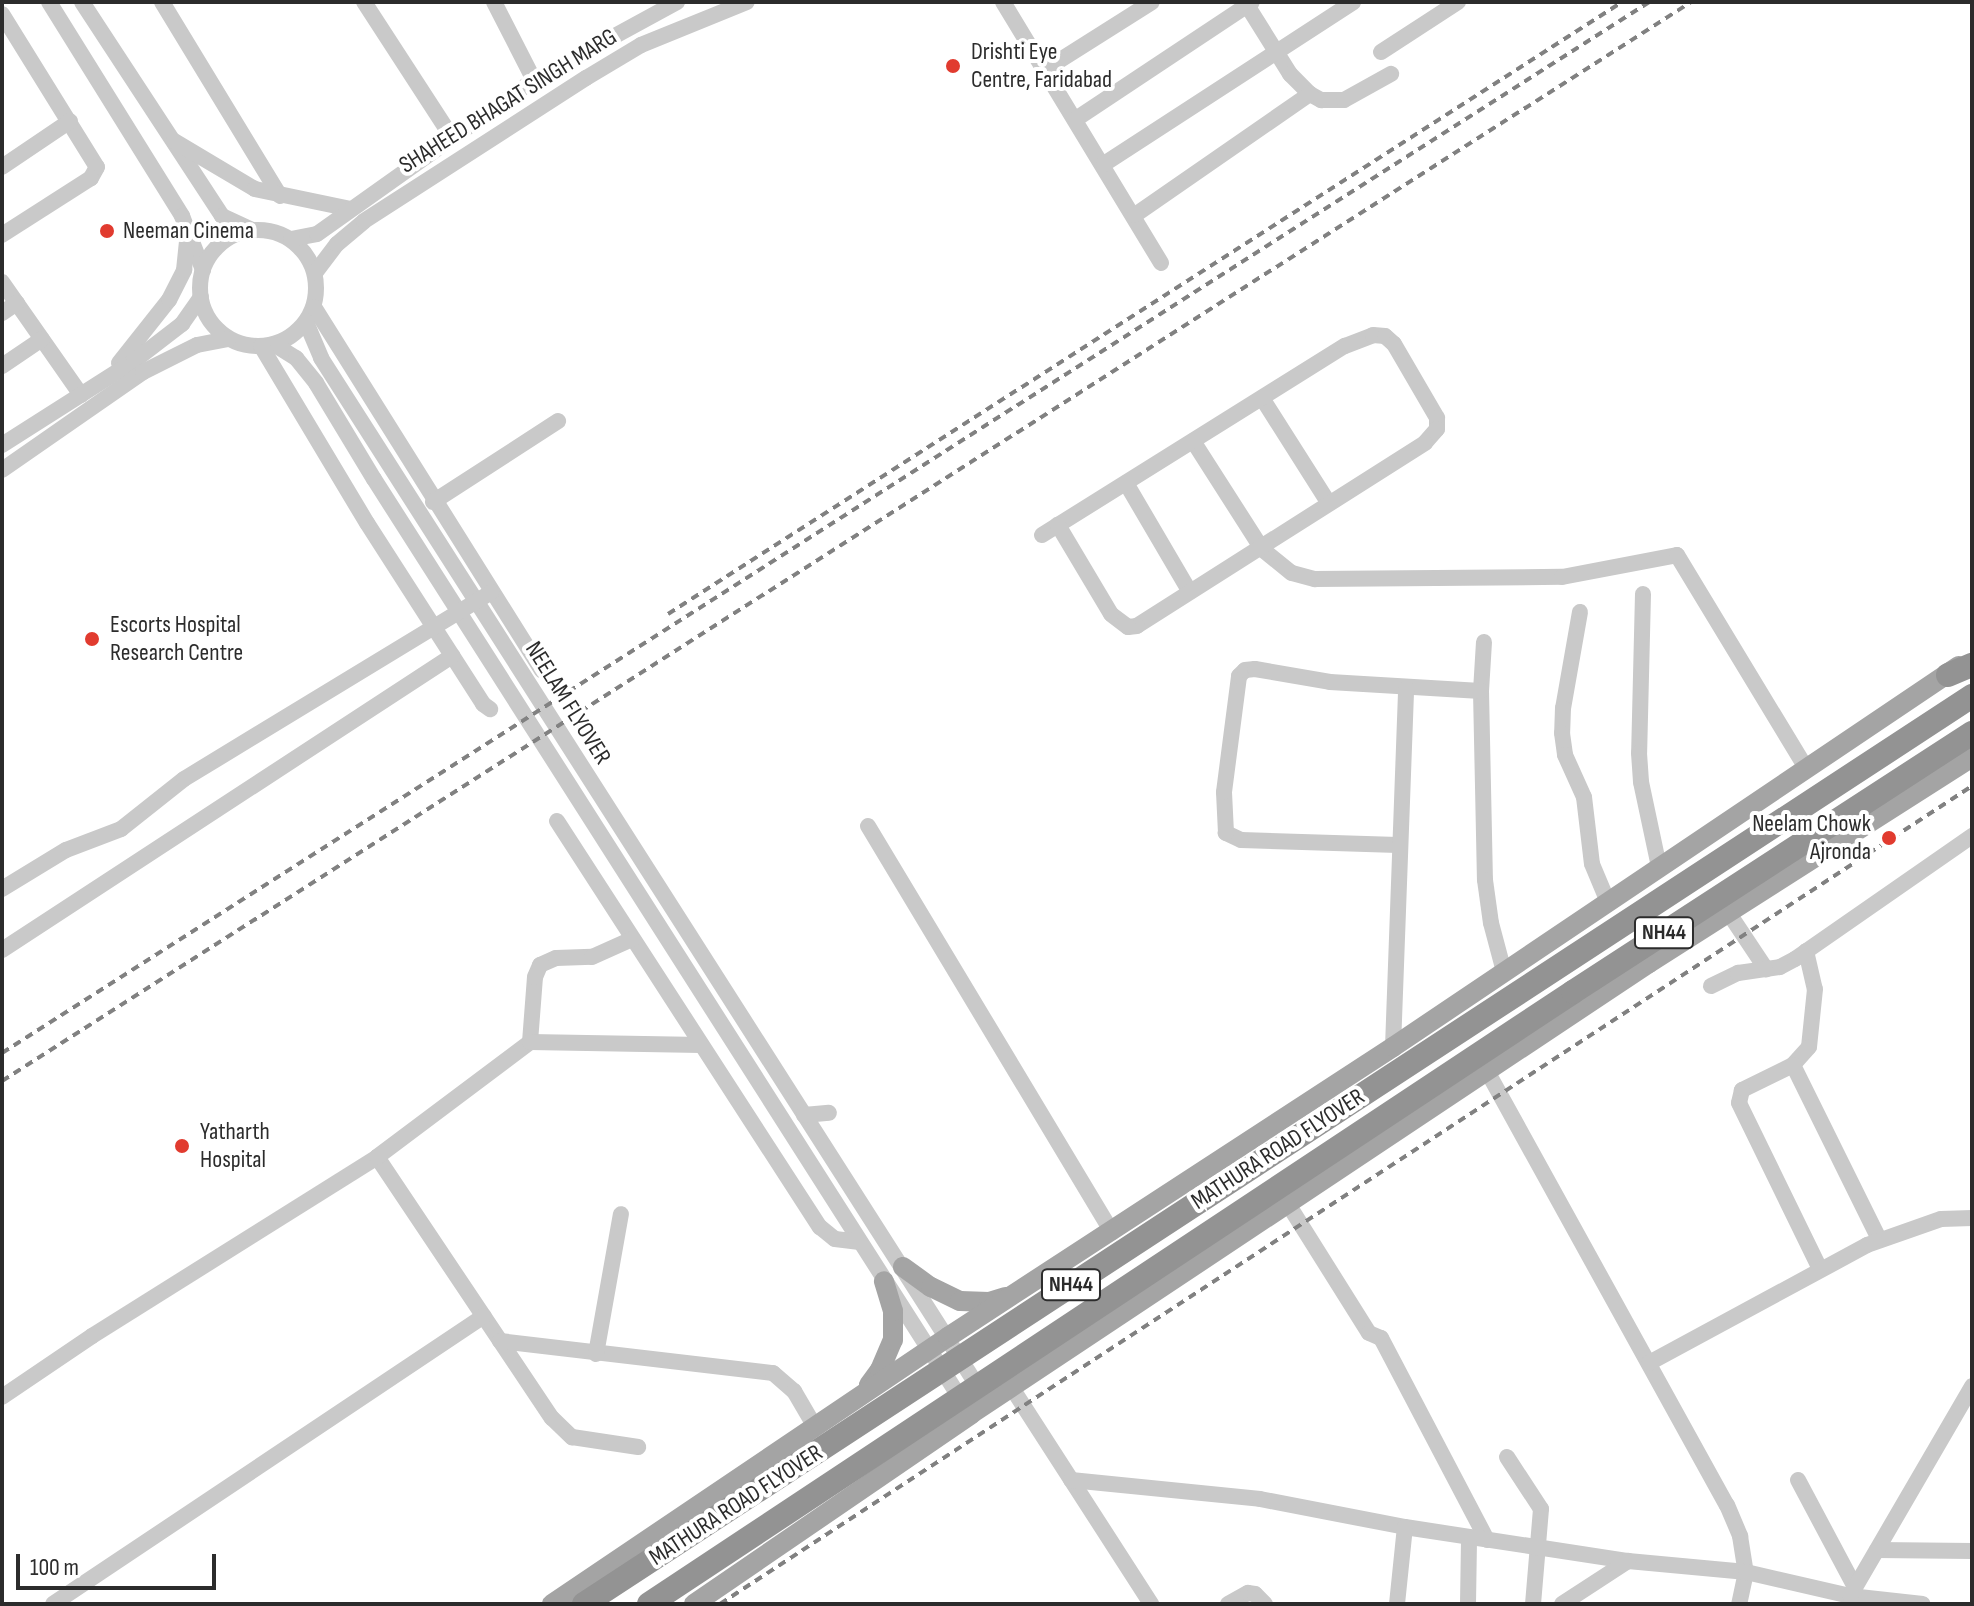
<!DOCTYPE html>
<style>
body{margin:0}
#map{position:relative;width:1974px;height:1606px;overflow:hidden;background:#fff;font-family:"Sofia Sans Condensed",sans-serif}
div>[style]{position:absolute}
.minor>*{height:16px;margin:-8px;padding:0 8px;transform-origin:8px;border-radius:8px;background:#c9c9c9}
.minor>.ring{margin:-8px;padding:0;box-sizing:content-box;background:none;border:16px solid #c9c9c9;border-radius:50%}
.major>*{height:20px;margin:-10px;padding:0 10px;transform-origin:10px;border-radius:10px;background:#a4a4a4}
.highway>*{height:24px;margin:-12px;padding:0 12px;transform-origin:12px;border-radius:12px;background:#939393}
.rail>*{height:4px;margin-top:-2px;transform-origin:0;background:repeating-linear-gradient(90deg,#818181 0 8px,transparent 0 14px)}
.dots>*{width:22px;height:22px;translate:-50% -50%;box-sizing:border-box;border:4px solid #fff;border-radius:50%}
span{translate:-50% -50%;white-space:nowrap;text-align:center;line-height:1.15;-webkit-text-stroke:8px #fff;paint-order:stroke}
.shield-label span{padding:2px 6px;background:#fff;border:2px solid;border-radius:6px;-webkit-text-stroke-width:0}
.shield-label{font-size:22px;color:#2c2c2c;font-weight:700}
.poi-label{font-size:24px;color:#2c2c2c}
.left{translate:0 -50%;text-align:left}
.right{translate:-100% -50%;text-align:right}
.street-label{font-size:24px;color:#2c2c2c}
.frame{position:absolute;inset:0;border:4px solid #2c2c2c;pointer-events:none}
.scale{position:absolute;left:16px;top:1554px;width:200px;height:36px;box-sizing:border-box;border:4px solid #2c2c2c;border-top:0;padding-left:10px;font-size:24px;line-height:28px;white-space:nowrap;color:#2c2c2c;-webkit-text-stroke:6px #fff;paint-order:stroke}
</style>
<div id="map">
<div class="minor">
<div style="left:49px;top:2px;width:252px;rotate:58.1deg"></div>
<div style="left:182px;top:216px;width:58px;rotate:68.7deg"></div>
<div style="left:82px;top:2px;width:256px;rotate:56.8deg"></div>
<div style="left:222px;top:216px;width:31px;rotate:25deg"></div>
<div style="left:162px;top:2px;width:227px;rotate:58.7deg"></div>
<div style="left:364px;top:2px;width:163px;rotate:57deg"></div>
<div style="left:494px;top:2px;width:88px;rotate:62.9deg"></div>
<div style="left:1003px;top:2px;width:305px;rotate:58.8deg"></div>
<div style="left:1245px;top:2px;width:85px;rotate:58deg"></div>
<div style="left:1290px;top:74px;width:28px;rotate:45deg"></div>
<div style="left:1310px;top:94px;width:13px;rotate:29deg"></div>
<div style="left:1321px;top:100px;width:23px"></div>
<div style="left:1344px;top:100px;width:54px;rotate:-29deg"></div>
<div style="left:2px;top:14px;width:180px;rotate:58.2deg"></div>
<div style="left:97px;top:167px;width:13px;rotate:119deg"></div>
<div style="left:91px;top:178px;width:106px;rotate:147.4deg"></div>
<div style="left:1381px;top:52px;width:92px;rotate:-33deg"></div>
<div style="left:1046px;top:69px;width:125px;rotate:-32.3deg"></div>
<div style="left:1076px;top:119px;width:211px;rotate:-33.6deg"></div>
<div style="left:174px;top:141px;width:94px;rotate:30.7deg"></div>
<div style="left:255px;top:189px;width:98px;rotate:11.8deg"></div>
<div style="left:1104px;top:164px;width:297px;rotate:-33deg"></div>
<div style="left:2px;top:167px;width:82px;rotate:-34.1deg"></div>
<div style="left:1135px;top:215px;width:213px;rotate:-34.7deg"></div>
<div class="ring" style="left:200px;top:230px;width:100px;height:100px"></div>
<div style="left:291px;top:239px;width:26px;rotate:-11deg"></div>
<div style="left:317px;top:234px;width:266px;rotate:-35.4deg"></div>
<div style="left:534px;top:80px;width:163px;rotate:-28.6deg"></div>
<div style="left:315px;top:273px;width:36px;rotate:-53deg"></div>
<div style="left:337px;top:244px;width:35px;rotate:-40deg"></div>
<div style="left:364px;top:221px;width:264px;rotate:-32.8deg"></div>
<div style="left:586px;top:78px;width:64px;rotate:-31deg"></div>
<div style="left:641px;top:45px;width:114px;rotate:-22.1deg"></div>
<div style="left:2px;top:282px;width:138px;rotate:55deg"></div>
<div style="left:314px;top:307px;width:429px;rotate:57.9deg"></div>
<div style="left:2px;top:313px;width:18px;rotate:-34deg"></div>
<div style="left:306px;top:322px;width:39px;rotate:67deg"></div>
<div style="left:321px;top:358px;width:1228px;rotate:57.44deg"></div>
<div style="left:275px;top:345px;width:25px;rotate:32deg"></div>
<div style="left:296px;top:358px;width:32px;rotate:51deg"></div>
<div style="left:316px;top:383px;width:112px;rotate:58.9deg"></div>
<div style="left:374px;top:479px;width:1097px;rotate:57.47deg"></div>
<div style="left:261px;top:346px;width:206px;rotate:59.1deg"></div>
<div style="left:367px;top:523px;width:215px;rotate:57.3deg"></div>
<div style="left:483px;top:704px;width:9px;rotate:36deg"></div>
<div style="left:119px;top:363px;width:80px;rotate:-51.6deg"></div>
<div style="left:169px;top:300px;width:34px;rotate:-63deg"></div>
<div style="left:184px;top:270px;width:31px;rotate:-84deg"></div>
<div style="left:2px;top:366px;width:48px;rotate:-34deg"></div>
<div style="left:1262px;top:398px;width:123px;rotate:57.6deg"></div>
<div style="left:1193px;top:441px;width:128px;rotate:57.4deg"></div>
<div style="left:1262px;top:549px;width:38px;rotate:39deg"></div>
<div style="left:1292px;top:573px;width:24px;rotate:15deg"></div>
<div style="left:1315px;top:579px;width:247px;rotate:-0.5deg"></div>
<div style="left:1562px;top:577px;width:117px;rotate:-10.8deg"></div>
<div style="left:1677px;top:555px;width:249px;rotate:58.8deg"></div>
<div style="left:2px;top:445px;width:156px;rotate:-32.5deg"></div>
<div style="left:134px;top:361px;width:61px;rotate:-37.6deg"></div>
<div style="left:182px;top:324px;width:33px;rotate:-55deg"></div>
<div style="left:2px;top:470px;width:172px;rotate:-34.8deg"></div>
<div style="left:143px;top:372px;width:60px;rotate:-26.6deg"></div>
<div style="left:197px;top:345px;width:32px;rotate:-11deg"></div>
<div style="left:1126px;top:483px;width:126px;rotate:59.6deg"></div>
<div style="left:433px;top:502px;width:149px;rotate:-32.9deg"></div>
<div style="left:1042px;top:535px;width:357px;rotate:-32deg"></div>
<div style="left:1345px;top:346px;width:30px;rotate:-21deg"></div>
<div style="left:1373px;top:335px;width:12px;rotate:5deg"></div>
<div style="left:1385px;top:336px;width:12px;rotate:42deg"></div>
<div style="left:1394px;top:344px;width:86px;rotate:59.8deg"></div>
<div style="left:1437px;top:418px;width:11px;rotate:90deg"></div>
<div style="left:1437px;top:429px;width:18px;rotate:131deg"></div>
<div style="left:1425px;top:443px;width:341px;rotate:147.6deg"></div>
<div style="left:1137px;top:626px;width:9px;rotate:174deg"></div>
<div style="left:1128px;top:627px;width:21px;rotate:-143deg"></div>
<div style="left:1111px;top:614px;width:104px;rotate:-120.8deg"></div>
<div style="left:1643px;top:594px;width:159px;rotate:91.4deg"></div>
<div style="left:1639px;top:753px;width:29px;rotate:86deg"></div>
<div style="left:1641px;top:782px;width:87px;rotate:78deg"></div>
<div style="left:1580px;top:612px;width:97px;rotate:100deg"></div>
<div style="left:1563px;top:708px;width:25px;rotate:92deg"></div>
<div style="left:1562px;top:733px;width:22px;rotate:82deg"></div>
<div style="left:1565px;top:755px;width:46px;rotate:65.7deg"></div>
<div style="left:1584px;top:797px;width:67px;rotate:83.2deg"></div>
<div style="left:1592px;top:864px;width:41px;rotate:67.2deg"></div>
<div style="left:1484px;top:642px;width:49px;rotate:93.5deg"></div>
<div style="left:1481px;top:691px;width:189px;rotate:88.8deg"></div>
<div style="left:1485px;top:880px;width:43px;rotate:82.1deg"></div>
<div style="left:1491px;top:923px;width:51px;rotate:75.1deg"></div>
<div style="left:557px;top:821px;width:484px;rotate:57.1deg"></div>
<div style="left:820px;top:1227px;width:19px;rotate:39deg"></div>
<div style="left:835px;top:1239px;width:25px;rotate:7deg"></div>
<div style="left:868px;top:826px;width:474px;rotate:59deg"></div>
<div style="left:1398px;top:845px;width:157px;rotate:-178.2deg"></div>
<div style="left:1241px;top:840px;width:17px;rotate:-155deg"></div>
<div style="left:1226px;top:833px;width:41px;rotate:-92.8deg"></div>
<div style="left:1224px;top:792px;width:117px;rotate:-82.6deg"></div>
<div style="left:1239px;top:676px;width:8px;rotate:-45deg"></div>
<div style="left:1245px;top:670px;width:10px;rotate:-6deg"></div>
<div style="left:1255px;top:669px;width:76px;rotate:9.8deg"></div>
<div style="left:1330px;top:682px;width:151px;rotate:3.4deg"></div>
<div style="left:2px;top:889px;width:75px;rotate:-31.4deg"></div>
<div style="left:66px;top:850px;width:59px;rotate:-20.9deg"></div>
<div style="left:121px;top:829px;width:80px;rotate:-38.4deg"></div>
<div style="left:184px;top:779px;width:360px;rotate:-31.3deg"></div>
<div style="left:1728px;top:912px;width:69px;rotate:56.3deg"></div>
<div style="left:2px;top:950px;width:538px;rotate:-33.16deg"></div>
<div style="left:1806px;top:951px;width:39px;rotate:77deg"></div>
<div style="left:1815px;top:989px;width:58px;rotate:95.9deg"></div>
<div style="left:1809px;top:1047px;width:24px;rotate:132deg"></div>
<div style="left:1793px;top:1065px;width:57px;rotate:153.9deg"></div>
<div style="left:1742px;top:1090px;width:13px;rotate:103deg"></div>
<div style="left:1739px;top:1103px;width:185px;rotate:64deg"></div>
<div style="left:1711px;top:986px;width:30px;rotate:-26deg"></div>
<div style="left:1738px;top:973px;width:42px;rotate:-8.1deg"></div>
<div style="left:1780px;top:967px;width:17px;rotate:-28deg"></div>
<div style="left:1795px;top:959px;width:216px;rotate:-34.8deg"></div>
<div style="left:530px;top:1042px;width:65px;rotate:-85.6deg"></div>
<div style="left:535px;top:977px;width:13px;rotate:-67deg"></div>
<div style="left:540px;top:965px;width:17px;rotate:-24deg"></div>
<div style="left:556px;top:958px;width:36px;rotate:-2deg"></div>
<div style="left:592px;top:957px;width:44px;rotate:-24.2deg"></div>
<div style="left:1393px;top:1047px;width:359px;rotate:-87.9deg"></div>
<div style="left:1793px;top:1065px;width:194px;rotate:63.7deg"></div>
<div style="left:1487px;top:1071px;width:496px;rotate:61.1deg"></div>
<div style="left:1727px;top:1505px;width:34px;rotate:67deg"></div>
<div style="left:1740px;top:1536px;width:36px;rotate:81deg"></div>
<div style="left:1746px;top:1572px;width:33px;rotate:102deg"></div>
<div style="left:804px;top:1115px;width:25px;rotate:-5deg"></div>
<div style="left:377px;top:1157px;width:314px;rotate:56.2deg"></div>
<div style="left:552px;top:1418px;width:28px;rotate:44deg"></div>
<div style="left:572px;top:1437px;width:67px;rotate:8.6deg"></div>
<div style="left:1288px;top:1204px;width:152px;rotate:57.9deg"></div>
<div style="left:1369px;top:1333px;width:13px;rotate:23deg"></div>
<div style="left:1381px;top:1338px;width:228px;rotate:62.3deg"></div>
<div style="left:500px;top:1341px;width:275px;rotate:6.7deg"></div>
<div style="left:773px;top:1373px;width:28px;rotate:41deg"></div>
<div style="left:794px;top:1391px;width:42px;rotate:59.7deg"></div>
<div style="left:596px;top:1354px;width:142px;rotate:-79.9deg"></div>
<div style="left:1649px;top:1363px;width:248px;rotate:-28.4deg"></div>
<div style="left:1867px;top:1245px;width:78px;rotate:-19.4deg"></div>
<div style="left:1941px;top:1219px;width:31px;rotate:-2deg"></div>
<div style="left:1012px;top:1388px;width:257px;rotate:57.2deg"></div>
<div style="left:2px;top:1397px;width:109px;rotate:-34.1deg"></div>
<div style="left:92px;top:1336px;width:337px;rotate:-32.1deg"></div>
<div style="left:377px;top:1157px;width:191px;rotate:-36.9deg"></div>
<div style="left:530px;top:1042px;width:171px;rotate:1deg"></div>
<div style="left:1507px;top:1457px;width:62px;rotate:56.8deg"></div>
<div style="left:1541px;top:1509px;width:95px;rotate:94.8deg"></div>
<div style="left:1071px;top:1480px;width:190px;rotate:5.7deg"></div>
<div style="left:1260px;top:1499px;width:148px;rotate:10.9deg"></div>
<div style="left:1405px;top:1527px;width:226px;rotate:8.7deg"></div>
<div style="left:1628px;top:1561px;width:119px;rotate:5.3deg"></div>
<div style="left:1746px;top:1572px;width:107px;rotate:13deg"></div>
<div style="left:1850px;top:1596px;width:73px;rotate:6.3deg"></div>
<div style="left:1798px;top:1480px;width:121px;rotate:62deg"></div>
<div style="left:1877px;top:1550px;width:95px;rotate:0.6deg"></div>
<div style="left:1850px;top:1602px;width:6px;rotate:-90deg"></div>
<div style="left:1850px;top:1596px;width:243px;rotate:-59.8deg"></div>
<div style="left:53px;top:1604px;width:518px;rotate:-33.75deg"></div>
<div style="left:1228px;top:1604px;width:23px;rotate:-29deg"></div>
<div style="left:1248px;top:1593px;width:7px;rotate:8deg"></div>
<div style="left:1255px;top:1594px;width:14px;rotate:45deg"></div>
<div style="left:1397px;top:1604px;width:77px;rotate:-84.1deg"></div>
<div style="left:1468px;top:1604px;width:67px;rotate:-89.1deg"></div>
<div style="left:1562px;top:1604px;width:79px;rotate:-33.1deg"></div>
</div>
<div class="major">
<div style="left:903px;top:1267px;width:34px;rotate:36deg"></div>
<div style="left:931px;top:1287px;width:32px;rotate:26deg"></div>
<div style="left:960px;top:1301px;width:29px;rotate:2deg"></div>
<div style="left:989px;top:1302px;width:17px;rotate:-17deg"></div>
<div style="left:869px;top:1385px;width:19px;rotate:-54deg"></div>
<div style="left:880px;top:1370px;width:33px;rotate:-67deg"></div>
<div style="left:893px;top:1340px;width:29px;rotate:-90deg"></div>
<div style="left:893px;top:1311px;width:31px;rotate:-107deg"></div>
<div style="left:552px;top:1604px;width:478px;rotate:-34deg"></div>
<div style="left:948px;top:1337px;width:531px;rotate:-33.09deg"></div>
<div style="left:1393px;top:1047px;width:682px;rotate:-33.95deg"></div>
<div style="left:694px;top:1604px;width:336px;rotate:-34.4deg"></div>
<div style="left:971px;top:1414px;width:814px;rotate:-33.63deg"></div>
<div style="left:1649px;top:963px;width:383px;rotate:-32.5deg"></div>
</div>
<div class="highway">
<div style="left:1948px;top:675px;width:26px;rotate:-23deg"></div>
<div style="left:584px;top:1604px;width:1659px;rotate:-33.19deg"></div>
<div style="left:649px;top:1604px;width:1108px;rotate:-33.52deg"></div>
<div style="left:1573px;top:992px;width:476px;rotate:-33deg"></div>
</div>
<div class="rail">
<div style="left:668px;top:614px;width:1133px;rotate:-32.68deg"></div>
<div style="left:2px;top:1053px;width:1954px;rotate:-32.54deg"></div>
<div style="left:2px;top:1081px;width:2004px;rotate:-32.57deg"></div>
<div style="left:720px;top:1604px;width:1496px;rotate:-33.16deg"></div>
</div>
<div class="dots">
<div style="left:953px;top:66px;background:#e13b2f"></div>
<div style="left:107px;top:231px;background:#e13b2f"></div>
<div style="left:92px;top:639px;background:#e13b2f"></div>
<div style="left:1889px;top:838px;background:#e13b2f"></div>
<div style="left:182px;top:1146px;background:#e13b2f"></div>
</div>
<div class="shield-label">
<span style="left:1664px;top:933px">NH44</span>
<span style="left:1071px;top:1285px">NH44</span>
</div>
<div class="poi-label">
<span class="left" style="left:971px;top:66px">Drishti Eye<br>Centre, Faridabad</span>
<span class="left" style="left:123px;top:231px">Neeman Cinema</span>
<span class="left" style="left:110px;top:639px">Escorts Hospital<br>Research Centre</span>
<span class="right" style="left:1871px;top:838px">Neelam Chowk<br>Ajronda</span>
<span class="left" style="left:200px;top:1146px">Yatharth<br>Hospital</span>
</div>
<div class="street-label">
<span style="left:508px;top:101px;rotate:-32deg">SHAHEED BHAGAT SINGH MARG</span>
<span style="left:568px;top:703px;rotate:58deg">NEELAM FLYOVER</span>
<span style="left:1278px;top:1149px;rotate:-33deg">MATHURA ROAD FLYOVER</span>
<span style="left:736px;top:1505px;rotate:-33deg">MATHURA ROAD FLYOVER</span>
</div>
<div class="frame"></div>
<div class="scale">100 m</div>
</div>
